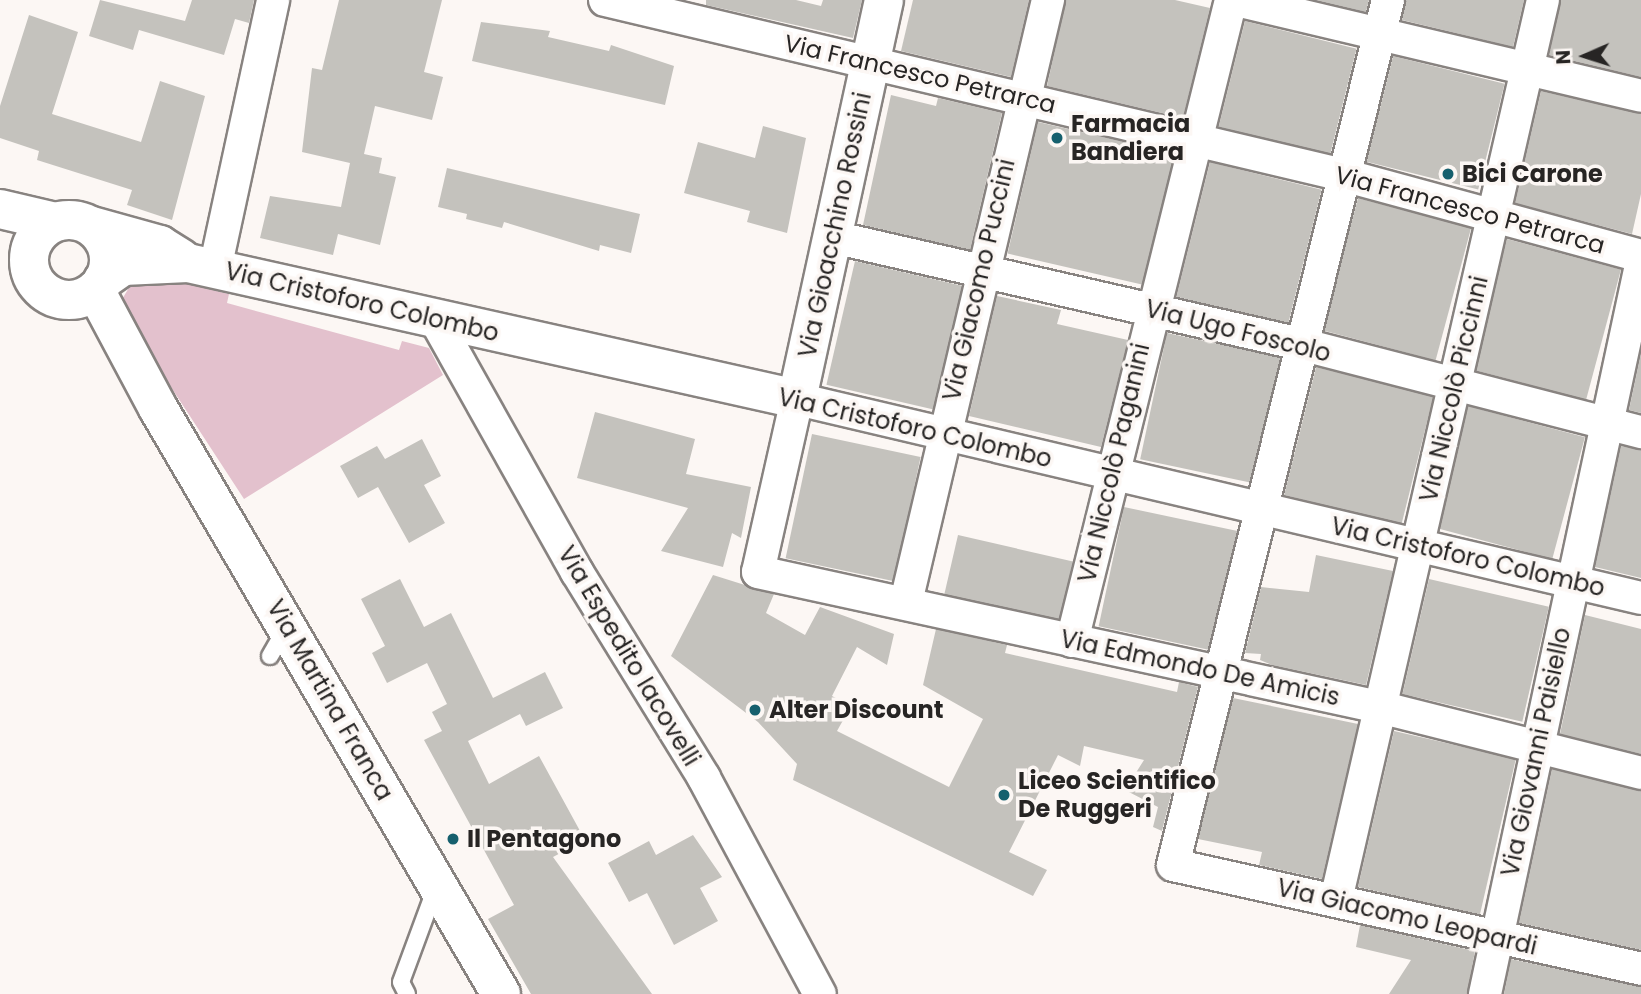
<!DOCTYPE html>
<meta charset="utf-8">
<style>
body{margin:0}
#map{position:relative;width:1641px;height:994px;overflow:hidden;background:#fcf7f4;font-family:Poppins,sans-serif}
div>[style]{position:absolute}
.green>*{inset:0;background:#e3c1cd}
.building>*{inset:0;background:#c4c2bd;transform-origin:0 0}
.roads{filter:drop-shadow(2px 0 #888380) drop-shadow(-2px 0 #888380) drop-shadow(0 2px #888380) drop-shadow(0 -2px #888380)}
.service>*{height:16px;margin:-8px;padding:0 8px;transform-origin:8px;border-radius:8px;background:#fff}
.minor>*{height:32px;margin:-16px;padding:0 16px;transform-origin:16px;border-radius:16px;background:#fff}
.tertiary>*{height:38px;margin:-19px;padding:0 19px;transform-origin:19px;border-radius:19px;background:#fff}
.primary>*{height:38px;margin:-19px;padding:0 19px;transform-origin:19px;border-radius:19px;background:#fff}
.primary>.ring{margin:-19px;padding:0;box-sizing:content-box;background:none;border:38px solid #fff;border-radius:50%}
.dots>*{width:19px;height:19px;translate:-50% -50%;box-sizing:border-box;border:4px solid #fcf7f4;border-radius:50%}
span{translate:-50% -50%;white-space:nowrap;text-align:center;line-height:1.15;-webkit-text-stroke:7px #fcf7f4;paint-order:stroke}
.street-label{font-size:24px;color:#272524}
.poi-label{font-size:24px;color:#272524;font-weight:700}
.left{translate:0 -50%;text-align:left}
.north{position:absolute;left:1550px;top:21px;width:70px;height:70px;-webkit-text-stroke:5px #fcf7f4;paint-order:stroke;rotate:267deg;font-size:19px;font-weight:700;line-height:28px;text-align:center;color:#272524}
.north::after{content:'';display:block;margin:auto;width:24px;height:32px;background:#272524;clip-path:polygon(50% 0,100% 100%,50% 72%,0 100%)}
</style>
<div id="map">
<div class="green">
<div style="clip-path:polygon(159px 277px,229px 294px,227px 303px,399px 350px,402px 341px,429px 348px,443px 375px,244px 499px,122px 312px,121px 301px,130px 286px,141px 278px)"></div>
</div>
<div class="building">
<div style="clip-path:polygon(100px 0,185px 21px,192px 0,254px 0,249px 23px,235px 19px,224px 55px,139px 30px,133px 50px,89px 36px)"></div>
<div style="clip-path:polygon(339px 0,442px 0,424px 72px,443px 77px,432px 120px,375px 106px,364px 154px,382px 158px,379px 173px,396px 177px,380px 245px,338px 234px,333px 255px,260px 238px,270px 196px,341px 207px,350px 163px,302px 152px,312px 68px,322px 70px)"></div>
<div style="clip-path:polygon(706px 0,796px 0,821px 6px,823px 0,862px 0,853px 38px,706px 5px)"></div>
<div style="clip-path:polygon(913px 0,1029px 0,1011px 77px,901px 51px)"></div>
<div style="clip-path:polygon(1066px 0,1175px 0,1210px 8px,1183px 118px,1047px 86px)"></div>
<div style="clip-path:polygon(1316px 0,1369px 0,1366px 12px)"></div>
<div style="clip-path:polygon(1406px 0,1524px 0,1513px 47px,1402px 20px)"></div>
<div style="clip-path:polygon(1561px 0,1641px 0,1641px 77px,1549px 55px)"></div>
<div style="clip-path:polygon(29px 15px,78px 32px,52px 114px,141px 142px,160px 81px,205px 96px,172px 220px,127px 205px,132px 190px,37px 160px,39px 151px,0 138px,0 106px)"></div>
<div style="left:1245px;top:21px;width:115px;height:109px;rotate:14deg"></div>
<div style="clip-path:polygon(481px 22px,550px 31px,548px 37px,609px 51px,611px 45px,674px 66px,665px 105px,472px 61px)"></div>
<div style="left:1393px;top:56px;width:115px;height:109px;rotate:14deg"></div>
<div style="clip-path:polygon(1541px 91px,1641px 114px,1641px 194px,1632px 234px,1515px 203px)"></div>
<div style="clip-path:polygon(891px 95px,936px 106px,938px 98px,1002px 113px,970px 250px,863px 225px)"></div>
<div style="left:1038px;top:122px;width:140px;height:135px;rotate:13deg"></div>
<div style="clip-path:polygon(763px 126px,806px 138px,787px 233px,747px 222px,750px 211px,684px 193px,698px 142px,755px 158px)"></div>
<div style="left:1210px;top:162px;width:115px;height:139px;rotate:14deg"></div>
<div style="clip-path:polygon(447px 168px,640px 214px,631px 253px,600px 245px,599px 251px,504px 222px,502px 228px,466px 219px,467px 214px,438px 207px)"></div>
<div style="left:1358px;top:198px;width:117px;height:137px;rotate:15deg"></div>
<div style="left:1507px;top:239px;width:118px;height:135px;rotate:15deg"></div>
<div style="left:855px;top:261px;width:110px;height:127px;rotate:13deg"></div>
<div style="clip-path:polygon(997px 296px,1061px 310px,1057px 324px,1128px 340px,1101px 447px,969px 416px)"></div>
<div style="left:1167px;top:333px;width:116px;height:129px;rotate:12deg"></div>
<div style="clip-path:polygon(1641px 353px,1641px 413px,1629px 410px)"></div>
<div style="left:1316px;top:367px;width:121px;height:132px;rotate:14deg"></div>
<div style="left:1468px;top:406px;width:121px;height:126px;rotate:15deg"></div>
<div style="clip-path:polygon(595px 412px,695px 439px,686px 474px,751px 487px,741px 538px,732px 533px,723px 567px,661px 551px,688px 508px,577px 478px)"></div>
<div style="left:812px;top:434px;width:111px;height:127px;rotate:12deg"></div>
<div style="clip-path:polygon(422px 439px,441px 476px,424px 485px,445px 523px,409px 543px,378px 487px,358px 498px,340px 466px,377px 446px,385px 459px)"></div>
<div style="clip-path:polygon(1621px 446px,1641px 450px,1641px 578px,1595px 567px)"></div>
<div style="left:1124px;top:507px;width:116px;height:122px;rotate:12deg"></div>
<div style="left:958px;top:535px;width:118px;height:61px;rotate:13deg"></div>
<div style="clip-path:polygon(1316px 555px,1393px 571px,1366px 685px,1272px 665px,1260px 660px,1261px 654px,1245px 653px,1261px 587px,1309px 592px)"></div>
<div style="clip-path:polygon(713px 575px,774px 594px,766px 613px,805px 635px,820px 607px,894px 634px,887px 665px,857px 647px,832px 696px,851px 706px,837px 731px,949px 787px,983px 719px,923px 685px,936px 629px,1007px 645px,1005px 653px,1177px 692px,1179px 682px,1198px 687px,1162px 831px,1153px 827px,1158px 807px,1125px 790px,1144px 760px,1084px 746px,1080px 766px,1058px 755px,1009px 852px,1047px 870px,1033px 896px,793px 780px,797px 764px,758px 722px,671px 656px)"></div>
<div style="clip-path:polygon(400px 579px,424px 627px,451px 613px,493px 698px,545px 672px,563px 708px,526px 726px,520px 714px,468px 741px,489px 784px,539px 756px,585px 840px,553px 857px,652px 994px,531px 994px,488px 919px,514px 905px,424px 740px,442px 731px,432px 712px,447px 704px,427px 663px,387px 683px,372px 653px,385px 646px,361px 599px)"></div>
<div style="left:1429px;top:579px;width:123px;height:118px;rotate:13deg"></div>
<div style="clip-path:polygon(1585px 615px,1641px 629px,1641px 754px,1560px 734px)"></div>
<div style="clip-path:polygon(1233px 698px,1358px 724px,1322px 879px,1259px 865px,1262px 852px,1198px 839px)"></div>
<div style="left:1394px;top:731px;width:125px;height:160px;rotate:13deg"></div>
<div style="clip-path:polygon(1552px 769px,1641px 791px,1641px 950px,1519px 923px)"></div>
<div style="clip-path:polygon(693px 835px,722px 877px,700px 888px,718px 921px,674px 945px,647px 893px,629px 902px,608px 863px,649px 841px,656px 855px)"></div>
<div style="clip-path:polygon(1360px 925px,1475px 951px,1467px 994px,1389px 994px,1411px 960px,1356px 947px)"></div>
<div style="clip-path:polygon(1511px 959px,1641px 987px,1641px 994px,1504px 994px)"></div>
</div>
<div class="roads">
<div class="service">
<div style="left:270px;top:656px;width:32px;rotate:-60deg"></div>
<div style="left:407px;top:994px;width:13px;rotate:-117deg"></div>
<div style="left:401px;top:982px;width:98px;rotate:-69.7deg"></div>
</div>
<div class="minor">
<div style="left:605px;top:0;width:758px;rotate:13.34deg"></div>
<div style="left:1343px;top:175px;width:309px;rotate:15.2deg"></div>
<div style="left:1236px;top:0;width:416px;rotate:13.3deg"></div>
<div style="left:1388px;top:0;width:891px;rotate:103.96deg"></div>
<div style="left:1173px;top:865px;width:479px;rotate:12.5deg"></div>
<div style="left:833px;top:237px;width:483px;rotate:12.9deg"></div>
<div style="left:1304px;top:345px;width:348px;rotate:14.5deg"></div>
<div style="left:215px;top:269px;width:275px;rotate:-77.8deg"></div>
<div style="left:435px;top:319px;width:290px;rotate:60.7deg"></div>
<div style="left:577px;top:572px;width:242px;rotate:58.3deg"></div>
<div style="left:704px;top:778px;width:245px;rotate:61.8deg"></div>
<div style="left:1641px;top:598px;width:867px;rotate:-166.73deg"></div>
<div style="left:797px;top:399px;width:177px;rotate:102.7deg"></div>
<div style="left:758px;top:572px;width:636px;rotate:12.26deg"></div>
<div style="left:1379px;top:707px;width:270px;rotate:14.1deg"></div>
<div style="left:906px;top:602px;width:619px;rotate:-76.73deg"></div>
<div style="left:1072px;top:641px;width:660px;rotate:-76.07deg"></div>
<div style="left:1336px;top:900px;width:923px;rotate:-77.05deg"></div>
<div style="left:1485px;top:994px;width:746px;rotate:-77.92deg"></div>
</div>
<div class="tertiary">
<div style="left:92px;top:226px;width:71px;rotate:15.6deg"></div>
<div style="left:160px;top:245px;width:25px;rotate:32deg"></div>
<div style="left:103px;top:280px;width:24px;rotate:-35deg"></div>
<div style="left:123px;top:266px;width:65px;rotate:-2.6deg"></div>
<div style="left:188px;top:263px;width:624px;rotate:12.59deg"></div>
<div style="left:797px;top:399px;width:408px;rotate:-77.7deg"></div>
</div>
<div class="primary">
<div style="left:0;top:209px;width:57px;rotate:13.1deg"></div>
<div class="ring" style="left:29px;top:220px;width:42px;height:42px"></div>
<div style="left:95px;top:290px;width:134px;rotate:61.9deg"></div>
<div style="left:158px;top:408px;width:679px;rotate:59.66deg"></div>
</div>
</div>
<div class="dots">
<div style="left:1057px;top:138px;background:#16606e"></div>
<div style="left:1448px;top:174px;background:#16606e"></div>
<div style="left:755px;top:710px;background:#16606e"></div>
<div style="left:1004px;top:795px;background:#16606e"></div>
<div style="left:453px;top:839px;background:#16606e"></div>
</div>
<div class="street-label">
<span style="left:920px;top:74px;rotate:13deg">Via Francesco Petrarca</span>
<span style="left:1470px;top:210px;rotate:15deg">Via Francesco Petrarca</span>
<span style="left:835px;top:225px;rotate:-78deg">Via Gioacchino Rossini</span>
<span style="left:979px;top:280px;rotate:-77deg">Via Giacomo Puccini</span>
<span style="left:362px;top:302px;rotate:13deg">Via Cristoforo Colombo</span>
<span style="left:1238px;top:331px;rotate:14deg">Via Ugo Foscolo</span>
<span style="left:1454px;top:389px;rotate:-77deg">Via Niccolò Piccinni</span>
<span style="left:915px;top:428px;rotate:13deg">Via Cristoforo Colombo</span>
<span style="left:1114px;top:463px;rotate:-77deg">Via Niccolò Paganini</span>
<span style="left:1468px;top:557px;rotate:13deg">Via Cristoforo Colombo</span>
<span style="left:629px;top:656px;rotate:59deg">Via Espedito Iacovelli</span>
<span style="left:1200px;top:668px;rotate:12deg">Via Edmondo De Amicis</span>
<span style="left:330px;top:700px;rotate:60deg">Via Martina Franca</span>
<span style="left:1536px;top:752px;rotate:-78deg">Via Giovanni Paisiello</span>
<span style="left:1407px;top:917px;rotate:13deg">Via Giacomo Leopardi</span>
</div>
<div class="poi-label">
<span class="left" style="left:1071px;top:138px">Farmacia<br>Bandiera</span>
<span class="left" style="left:1462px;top:174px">Bici Carone</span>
<span class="left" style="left:769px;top:710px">Alter Discount</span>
<span class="left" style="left:1018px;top:795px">Liceo Scientifico<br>De Ruggeri</span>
<span class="left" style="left:467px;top:839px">Il Pentagono</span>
</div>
<div class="north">N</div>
</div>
